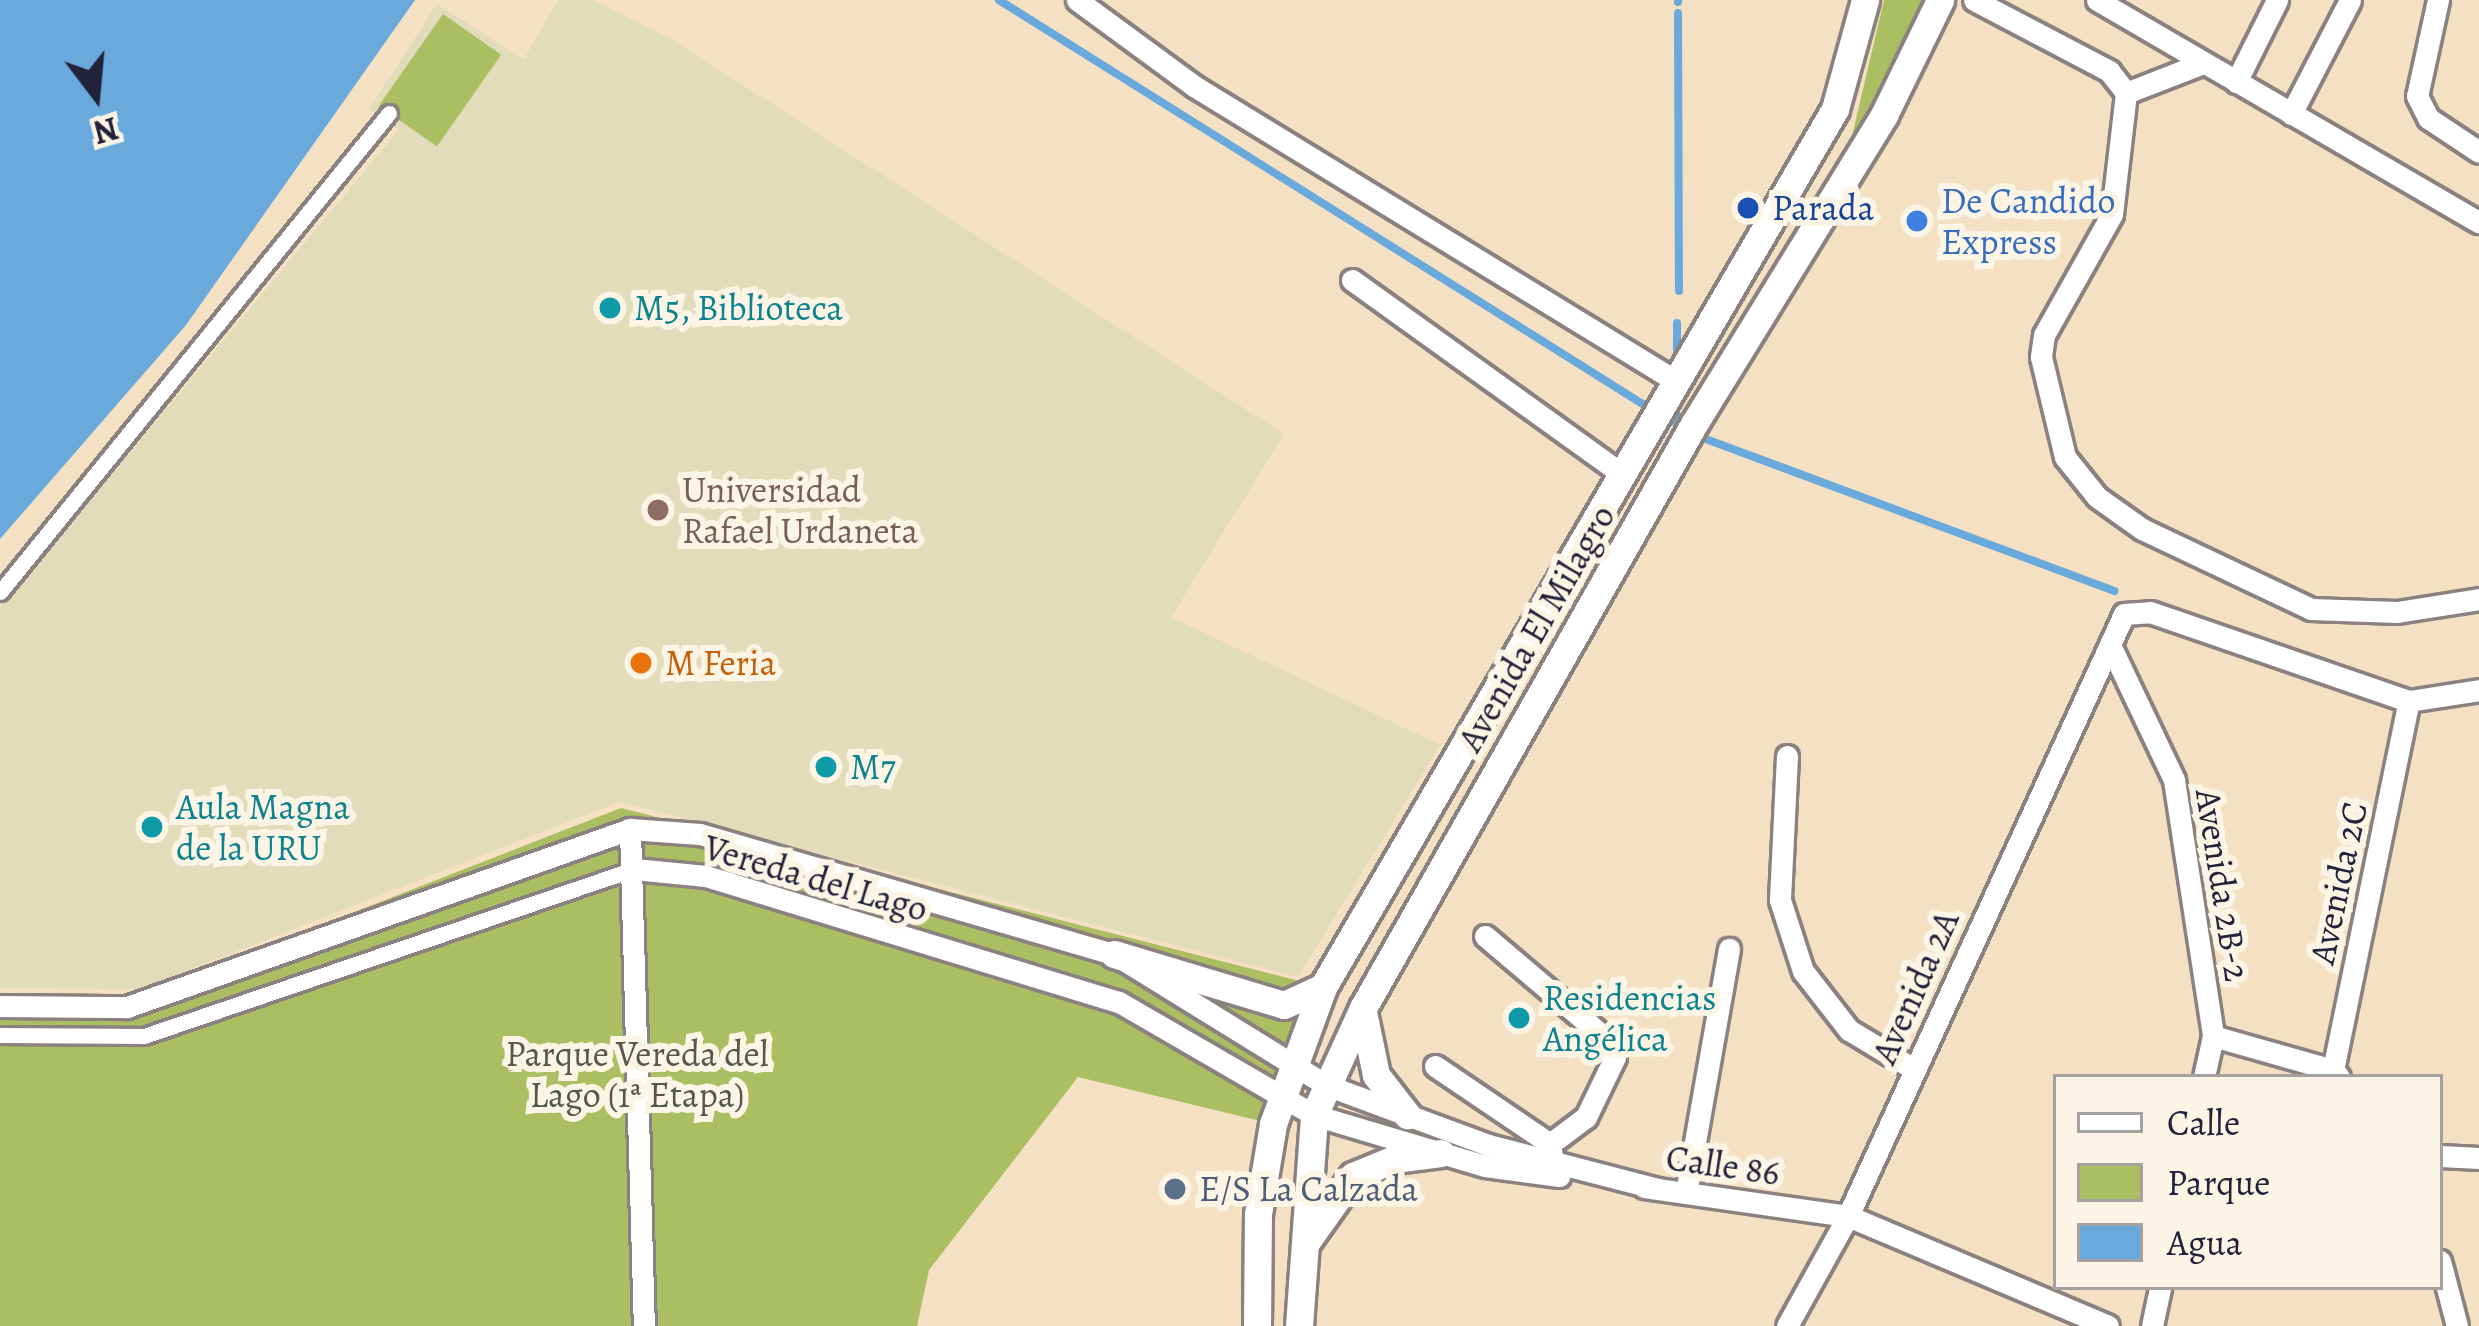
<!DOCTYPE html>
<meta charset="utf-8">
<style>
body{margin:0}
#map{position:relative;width:2479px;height:1326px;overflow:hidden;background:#f4e0c3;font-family:Alegreya,serif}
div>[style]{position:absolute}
.built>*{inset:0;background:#e2dcba}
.green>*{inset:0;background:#acbe62;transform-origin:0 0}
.water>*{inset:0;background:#69a9dc}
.stream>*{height:8px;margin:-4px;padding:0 4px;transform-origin:4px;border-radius:4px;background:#69a9dc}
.roads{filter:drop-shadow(3px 0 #8b817f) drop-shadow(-3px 0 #8b817f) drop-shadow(0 3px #8b817f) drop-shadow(0 -3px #8b817f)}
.pedestrian>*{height:15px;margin:-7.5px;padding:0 7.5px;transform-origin:7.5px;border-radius:7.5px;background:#fff}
.minor>*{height:21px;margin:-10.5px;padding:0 10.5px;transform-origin:10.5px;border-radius:10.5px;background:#fff}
.secondary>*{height:27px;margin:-13.5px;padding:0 13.5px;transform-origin:13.5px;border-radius:13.5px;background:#fff}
.dots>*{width:33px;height:33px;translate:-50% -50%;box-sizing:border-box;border:6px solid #fcf5e5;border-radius:50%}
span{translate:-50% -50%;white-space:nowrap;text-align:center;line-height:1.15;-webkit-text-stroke:12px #fcf5e5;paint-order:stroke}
.shop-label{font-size:36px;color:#366cbe}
.left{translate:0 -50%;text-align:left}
.transit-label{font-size:36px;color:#164399}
.culture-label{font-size:36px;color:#0d838f}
.education-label{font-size:36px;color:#785e54}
.street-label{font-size:36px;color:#22223b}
.food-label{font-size:36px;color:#c56008}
.park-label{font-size:36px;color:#525949}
.service-label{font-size:36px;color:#4e5e75}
.legend{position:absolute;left:2053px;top:1074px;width:390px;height:216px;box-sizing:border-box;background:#fcf5e5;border:3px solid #a5a1a1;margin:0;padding:15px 21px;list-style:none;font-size:36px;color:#22223b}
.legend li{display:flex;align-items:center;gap:24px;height:60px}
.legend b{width:60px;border:3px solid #a5a1a1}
.north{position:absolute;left:36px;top:36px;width:120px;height:120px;-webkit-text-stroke:9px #fcf5e5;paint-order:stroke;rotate:164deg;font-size:33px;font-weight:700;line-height:48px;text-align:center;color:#22223b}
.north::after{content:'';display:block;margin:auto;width:42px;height:54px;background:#22223b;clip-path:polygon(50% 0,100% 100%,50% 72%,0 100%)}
</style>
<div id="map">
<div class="built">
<div style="clip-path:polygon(558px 0,594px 0,670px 38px,1284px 434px,1171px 617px,1440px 745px,1298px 977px,619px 802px,140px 989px,0 988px,0 608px,399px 130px,369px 109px,437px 4px,524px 59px)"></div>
</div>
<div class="green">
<div style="clip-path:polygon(1884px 0,1922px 0,1907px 44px,1852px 136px)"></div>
<div style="left:443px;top:14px;width:71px;height:112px;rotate:35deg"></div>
<div style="clip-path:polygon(621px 808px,1323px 987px,1264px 1106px,1273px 1124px,1078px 1077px,929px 1270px,917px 1326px,0 1326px,0 995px,139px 996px)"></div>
</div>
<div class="water">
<div style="clip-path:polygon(0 0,415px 0,186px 325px,0 539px)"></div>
</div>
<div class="stream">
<div style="left:999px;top:0;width:762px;rotate:32.12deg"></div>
<div style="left:1678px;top:0;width:2px;rotate:90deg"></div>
<div style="left:1678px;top:13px;width:278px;rotate:89.8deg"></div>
<div style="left:1677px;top:362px;width:39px;rotate:-90deg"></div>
<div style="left:1676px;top:423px;width:22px;rotate:-90deg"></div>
<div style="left:1703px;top:438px;width:439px;rotate:20.4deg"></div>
</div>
<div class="roads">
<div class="pedestrian">
<div style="left:0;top:592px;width:617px;rotate:-50.92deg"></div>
<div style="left:0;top:1035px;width:144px;rotate:0.4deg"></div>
<div style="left:144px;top:1036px;width:518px;rotate:-18.82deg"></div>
</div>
<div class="minor">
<div style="left:1077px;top:0;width:145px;rotate:36.3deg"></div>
<div style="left:1194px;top:86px;width:565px;rotate:31.47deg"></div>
<div style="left:1974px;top:0;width:153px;rotate:27.7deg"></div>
<div style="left:2109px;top:71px;width:28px;rotate:52deg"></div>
<div style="left:2126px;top:93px;width:122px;rotate:96.6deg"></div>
<div style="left:2112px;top:214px;width:139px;rotate:119.3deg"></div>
<div style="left:2044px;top:335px;width:22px;rotate:98deg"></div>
<div style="left:2041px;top:357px;width:103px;rotate:76.5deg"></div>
<div style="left:2065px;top:457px;width:51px;rotate:51.3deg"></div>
<div style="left:2097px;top:497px;width:55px;rotate:35.4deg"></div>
<div style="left:2142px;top:529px;width:187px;rotate:25.3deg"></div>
<div style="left:2311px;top:609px;width:86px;rotate:2deg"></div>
<div style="left:2397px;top:612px;width:83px;rotate:-9deg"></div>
<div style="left:2097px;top:0;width:442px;rotate:30.2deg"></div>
<div style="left:2438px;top:0;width:98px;rotate:102.3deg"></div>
<div style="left:2417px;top:96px;width:25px;rotate:63deg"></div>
<div style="left:2428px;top:118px;width:61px;rotate:33.7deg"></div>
<div style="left:2236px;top:82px;width:92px;rotate:-63.4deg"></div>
<div style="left:2126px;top:93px;width:83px;rotate:-21.3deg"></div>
<div style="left:2291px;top:114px;width:128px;rotate:-62.6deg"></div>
<div style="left:1352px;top:280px;width:332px;rotate:35.7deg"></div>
<div style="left:2110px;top:645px;width:149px;rotate:64.6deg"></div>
<div style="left:2174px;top:780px;width:259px;rotate:81.3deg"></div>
<div style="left:2213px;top:1036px;width:42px;rotate:102.4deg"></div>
<div style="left:1787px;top:756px;width:144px;rotate:92.8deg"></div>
<div style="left:1780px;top:900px;width:75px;rotate:72.1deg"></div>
<div style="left:1803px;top:971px;width:75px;rotate:52.1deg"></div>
<div style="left:1849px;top:1030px;width:76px;rotate:31deg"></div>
<div style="left:630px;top:829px;width:497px;rotate:88.4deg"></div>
<div style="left:634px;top:869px;width:72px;rotate:5.6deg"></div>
<div style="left:706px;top:876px;width:432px;rotate:17deg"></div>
<div style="left:1119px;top:1002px;width:225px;rotate:30.1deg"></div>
<div style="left:1314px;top:1115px;width:178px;rotate:16.6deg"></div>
<div style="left:1485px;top:1166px;width:75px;rotate:7.7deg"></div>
<div style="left:1485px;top:936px;width:155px;rotate:40.3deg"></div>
<div style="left:1603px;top:1036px;width:24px;rotate:60deg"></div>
<div style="left:1615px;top:1057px;width:67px;rotate:115.8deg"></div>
<div style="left:1586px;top:1117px;width:45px;rotate:143.1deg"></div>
<div style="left:1550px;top:1144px;width:18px;rotate:81deg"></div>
<div style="left:0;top:1006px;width:127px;rotate:0.5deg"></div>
<div style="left:127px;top:1007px;width:534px;rotate:-19.49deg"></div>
<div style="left:630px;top:829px;width:70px;rotate:4.1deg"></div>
<div style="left:700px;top:834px;width:431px;rotate:16.2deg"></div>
<div style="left:1114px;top:954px;width:249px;rotate:31.7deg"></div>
<div style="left:1326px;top:1085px;width:173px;rotate:20.3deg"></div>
<div style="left:1488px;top:1145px;width:176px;rotate:14.5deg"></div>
<div style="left:2213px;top:1036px;width:125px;rotate:15.8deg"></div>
<div style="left:1435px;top:1066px;width:139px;rotate:34.1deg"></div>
<div style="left:2339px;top:1077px;width:9px;rotate:-131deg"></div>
<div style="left:2333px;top:1070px;width:377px;rotate:-78.4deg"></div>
<div style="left:2440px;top:1156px;width:39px;rotate:3deg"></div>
<div style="left:1644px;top:1187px;width:206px;rotate:8.1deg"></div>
<div style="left:1848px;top:1216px;width:282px;rotate:22.9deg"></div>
<div style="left:1686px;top:1193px;width:248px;rotate:-80deg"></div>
<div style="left:2440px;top:1261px;width:67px;rotate:75.3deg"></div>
<div style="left:1787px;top:1326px;width:126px;rotate:-61deg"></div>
<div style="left:1848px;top:1216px;width:662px;rotate:-65.37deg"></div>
<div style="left:2124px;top:614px;width:26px;rotate:-4deg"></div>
<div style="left:2150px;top:612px;width:274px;rotate:19deg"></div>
<div style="left:2409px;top:701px;width:71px;rotate:-8.9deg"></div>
<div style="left:2152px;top:1326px;width:40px;rotate:-78deg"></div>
</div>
<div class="secondary">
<div style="left:1114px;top:954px;width:177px;rotate:16.7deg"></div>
<div style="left:1284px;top:1005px;width:43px;rotate:-24.8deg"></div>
<div style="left:1363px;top:1012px;width:64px;rotate:78.3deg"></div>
<div style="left:1376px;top:1075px;width:51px;rotate:52.2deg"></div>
<div style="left:1307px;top:1241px;width:80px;rotate:-54.7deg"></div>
<div style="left:1353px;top:1176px;width:44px;rotate:-22.5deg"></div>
<div style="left:1394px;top:1159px;width:47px;rotate:-7.3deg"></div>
<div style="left:1257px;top:1326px;width:112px;rotate:-89.5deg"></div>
<div style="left:1258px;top:1214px;width:91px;rotate:-80.5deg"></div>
<div style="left:1273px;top:1124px;width:146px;rotate:-69.9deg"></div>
<div style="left:1323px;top:987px;width:1016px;rotate:-59.75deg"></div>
<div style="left:1835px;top:109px;width:113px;rotate:-74.6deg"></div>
<div style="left:1299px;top:1326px;width:212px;rotate:-85.9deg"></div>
<div style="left:1314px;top:1115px;width:118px;rotate:-65.4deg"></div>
<div style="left:1363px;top:1008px;width:671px;rotate:-60.46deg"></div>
<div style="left:1694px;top:424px;width:363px;rotate:-58.4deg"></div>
<div style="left:1884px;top:115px;width:128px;rotate:-64deg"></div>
</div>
</div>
<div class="dots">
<div style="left:1748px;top:208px;background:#1a4fb4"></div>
<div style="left:1917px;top:221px;background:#3f7fe0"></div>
<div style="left:610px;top:308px;background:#0f9aa8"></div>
<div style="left:658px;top:510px;background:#8d6e63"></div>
<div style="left:641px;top:663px;background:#e8710a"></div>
<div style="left:826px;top:767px;background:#0f9aa8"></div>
<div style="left:152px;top:827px;background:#0f9aa8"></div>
<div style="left:1519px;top:1018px;background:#0f9aa8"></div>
<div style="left:1175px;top:1189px;background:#5c6f8a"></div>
</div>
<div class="shop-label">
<span class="left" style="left:1941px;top:221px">De Candido<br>Express</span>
</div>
<div class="transit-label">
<span class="left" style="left:1772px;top:208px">Parada</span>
</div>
<div class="culture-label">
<span class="left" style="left:634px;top:308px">M5, Biblioteca</span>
<span class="left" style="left:850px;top:767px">M7</span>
<span class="left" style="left:176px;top:827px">Aula Magna<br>de la URU</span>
<span class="left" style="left:1543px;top:1018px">Residencias<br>Angélica</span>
</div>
<div class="education-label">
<span class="left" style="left:682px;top:510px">Universidad<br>Rafael Urdaneta</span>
</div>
<div class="street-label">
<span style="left:1536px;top:628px;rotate:-60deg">Avenida El Milagro</span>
<span style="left:816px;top:878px;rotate:16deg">Vereda del Lago</span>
<span style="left:2338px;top:883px;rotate:-78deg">Avenida 2C</span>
<span style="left:2223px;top:885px;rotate:81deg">Avenida 2B-2</span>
<span style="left:1915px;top:987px;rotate:-66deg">Avenida 2A</span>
<span style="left:1723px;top:1165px;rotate:8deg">Calle 86</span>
</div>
<div class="food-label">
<span class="left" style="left:665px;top:663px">M Feria</span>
</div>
<div class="park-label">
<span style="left:637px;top:1074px">Parque Vereda del<br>Lago (1ª Etapa)</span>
</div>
<div class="service-label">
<span class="left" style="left:1199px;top:1189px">E/S La Calzada</span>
</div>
<ul class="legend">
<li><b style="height:15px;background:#fff"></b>Calle</li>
<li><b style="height:33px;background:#acbe62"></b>Parque</li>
<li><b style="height:33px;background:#69a9dc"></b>Agua</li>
</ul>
<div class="north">N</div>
</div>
